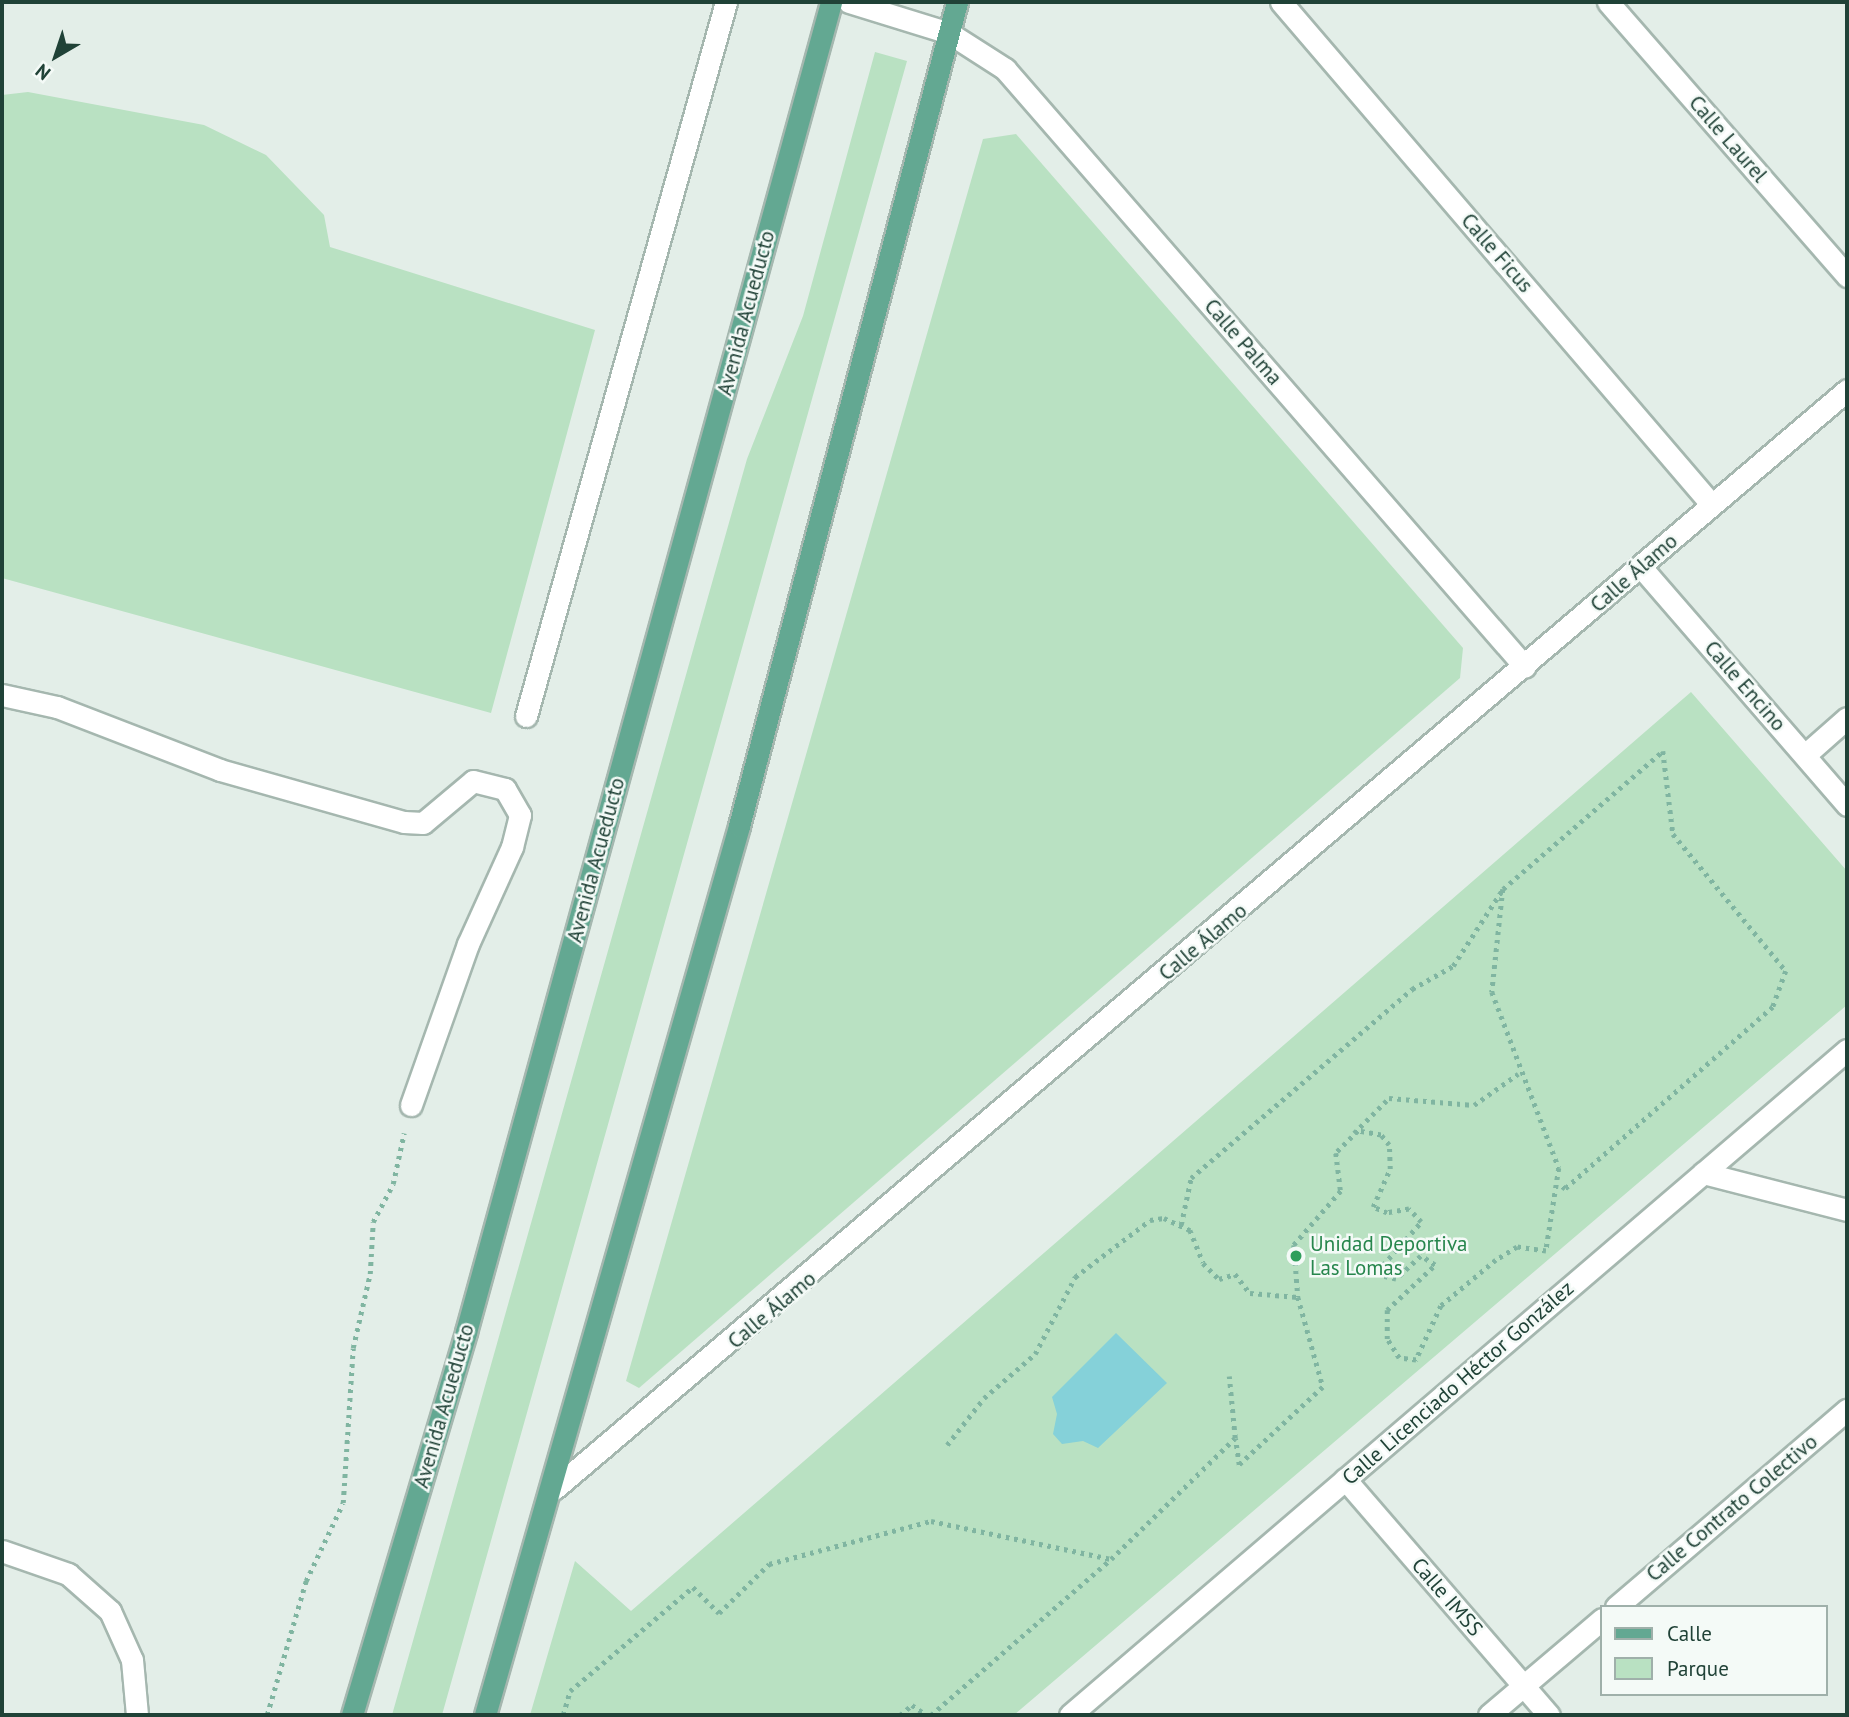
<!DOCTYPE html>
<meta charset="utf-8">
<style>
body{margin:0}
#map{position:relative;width:1849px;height:1717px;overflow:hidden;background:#e3eee8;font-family:"PT Sans",sans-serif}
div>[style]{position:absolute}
.green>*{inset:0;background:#b9e1c2}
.water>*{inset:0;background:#85d1d9}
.path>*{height:4.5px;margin-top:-2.25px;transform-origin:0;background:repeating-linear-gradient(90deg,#80b5a1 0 3.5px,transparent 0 8.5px)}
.roads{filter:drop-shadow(2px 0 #a5b7af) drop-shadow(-2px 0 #a5b7af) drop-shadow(0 2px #a5b7af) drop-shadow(0 -2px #a5b7af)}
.minor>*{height:21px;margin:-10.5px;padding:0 10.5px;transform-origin:10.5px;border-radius:10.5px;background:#fff}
.major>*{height:21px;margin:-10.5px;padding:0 10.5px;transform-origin:10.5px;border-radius:10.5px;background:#63a892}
.dots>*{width:19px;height:19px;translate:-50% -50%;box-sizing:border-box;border:4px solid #f4faf7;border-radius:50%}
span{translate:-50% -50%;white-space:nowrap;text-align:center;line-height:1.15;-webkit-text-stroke:5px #f4faf7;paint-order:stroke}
.street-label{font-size:21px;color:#204237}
.leisure-label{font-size:21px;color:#27864d}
.left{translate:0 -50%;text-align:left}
.frame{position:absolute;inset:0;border:4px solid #204237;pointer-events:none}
.legend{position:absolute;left:1600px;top:1605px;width:228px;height:91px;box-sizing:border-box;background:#f4faf7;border:2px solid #9fb0aa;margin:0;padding:9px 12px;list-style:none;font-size:21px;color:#204237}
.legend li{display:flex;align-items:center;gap:14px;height:35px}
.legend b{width:35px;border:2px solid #9fb0aa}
.north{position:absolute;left:21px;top:21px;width:70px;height:70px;-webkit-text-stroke:5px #f4faf7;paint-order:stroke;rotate:219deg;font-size:19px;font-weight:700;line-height:28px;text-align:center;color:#204237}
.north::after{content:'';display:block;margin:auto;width:24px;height:32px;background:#204237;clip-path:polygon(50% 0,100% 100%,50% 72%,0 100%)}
</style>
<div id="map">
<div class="green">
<div style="clip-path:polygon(875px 52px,907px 61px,442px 1715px,392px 1715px,747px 459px,803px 316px)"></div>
<div style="clip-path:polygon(28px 92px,204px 125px,266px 155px,324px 215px,330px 247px,595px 330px,491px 713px,2px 578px,2px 95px)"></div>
<div style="clip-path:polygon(1016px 134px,1463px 648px,1460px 678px,639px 1388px,626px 1381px,983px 139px)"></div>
<div style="clip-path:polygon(1691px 692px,1847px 871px,1847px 1005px,1014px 1715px,530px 1715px,575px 1561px,631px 1611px)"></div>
</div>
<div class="water">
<div style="clip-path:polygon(1116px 1333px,1167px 1383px,1098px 1448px,1083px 1441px,1062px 1444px,1053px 1434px,1057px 1414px,1052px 1397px)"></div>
</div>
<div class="path">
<div style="left:1503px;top:889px;width:211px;rotate:-40.8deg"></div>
<div style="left:1663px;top:751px;width:84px;rotate:83.1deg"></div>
<div style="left:1673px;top:834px;width:178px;rotate:50.5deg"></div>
<div style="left:1786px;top:971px;width:38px;rotate:110deg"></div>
<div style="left:1773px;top:1007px;width:276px;rotate:138.8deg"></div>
<div style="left:1565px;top:1189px;width:6px;rotate:-141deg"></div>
<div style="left:1354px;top:1133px;width:49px;rotate:-45deg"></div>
<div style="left:1389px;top:1098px;width:85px;rotate:4.7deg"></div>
<div style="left:1474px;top:1105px;width:54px;rotate:-35.2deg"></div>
<div style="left:1181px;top:1225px;width:48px;rotate:-78deg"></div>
<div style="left:1191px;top:1178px;width:291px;rotate:-40.5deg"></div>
<div style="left:1412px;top:989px;width:47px;rotate:-29.3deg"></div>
<div style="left:1453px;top:966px;width:92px;rotate:-57deg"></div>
<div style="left:1503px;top:889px;width:104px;rotate:96.1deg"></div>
<div style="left:1492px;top:992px;width:188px;rotate:69.2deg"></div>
<div style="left:1559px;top:1168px;width:84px;rotate:98.9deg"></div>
<div style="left:1546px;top:1251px;width:29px;rotate:-172deg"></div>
<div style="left:1517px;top:1247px;width:25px;rotate:148deg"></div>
<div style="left:1496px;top:1260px;width:72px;rotate:140.1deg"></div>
<div style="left:1441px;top:1306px;width:60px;rotate:114.8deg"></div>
<div style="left:1416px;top:1360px;width:17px;rotate:-173deg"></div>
<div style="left:1399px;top:1358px;width:22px;rotate:-122deg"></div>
<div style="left:1387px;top:1339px;width:29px;rotate:-90deg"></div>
<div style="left:1387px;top:1310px;width:66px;rotate:-43.2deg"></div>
<div style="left:1435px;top:1265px;width:17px;rotate:-147deg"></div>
<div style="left:1421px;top:1256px;width:34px;rotate:137deg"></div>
<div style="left:1396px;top:1279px;width:14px;rotate:-168deg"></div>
<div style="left:1382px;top:1276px;width:11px;rotate:-85deg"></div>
<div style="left:1383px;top:1265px;width:57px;rotate:-48.5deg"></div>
<div style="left:1421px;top:1222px;width:18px;rotate:-133deg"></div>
<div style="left:1409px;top:1209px;width:22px;rotate:170deg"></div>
<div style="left:1387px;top:1213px;width:15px;rotate:-157deg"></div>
<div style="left:1373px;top:1207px;width:42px;rotate:-65.9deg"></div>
<div style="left:1390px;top:1169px;width:24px;rotate:-92deg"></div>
<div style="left:1389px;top:1145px;width:13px;rotate:-129deg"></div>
<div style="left:1381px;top:1135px;width:23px;rotate:-170deg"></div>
<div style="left:1358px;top:1131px;width:31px;rotate:135deg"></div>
<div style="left:1336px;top:1153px;width:38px;rotate:83deg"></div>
<div style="left:1341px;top:1191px;width:72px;rotate:131deg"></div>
<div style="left:1294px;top:1245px;width:52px;rotate:85.6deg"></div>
<div style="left:947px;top:1445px;width:60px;rotate:-51.8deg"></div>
<div style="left:984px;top:1398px;width:67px;rotate:-40.8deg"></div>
<div style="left:1035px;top:1354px;width:87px;rotate:-62.5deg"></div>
<div style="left:1075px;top:1277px;width:94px;rotate:-37.2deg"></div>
<div style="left:1150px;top:1220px;width:14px;rotate:-8deg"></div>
<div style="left:1164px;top:1218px;width:29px;rotate:25deg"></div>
<div style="left:1190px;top:1230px;width:35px;rotate:68deg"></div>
<div style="left:1203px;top:1263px;width:23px;rotate:45deg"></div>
<div style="left:1219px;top:1279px;width:17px;rotate:-17deg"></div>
<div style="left:1235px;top:1274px;width:24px;rotate:52deg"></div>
<div style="left:1250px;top:1293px;width:48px;rotate:4.8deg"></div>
<div style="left:1298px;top:1297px;width:93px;rotate:74.5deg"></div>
<div style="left:1323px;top:1387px;width:115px;rotate:137.1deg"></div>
<div style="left:1239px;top:1465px;width:27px;rotate:-98deg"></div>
<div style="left:267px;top:1715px;width:140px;rotate:-73.8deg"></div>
<div style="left:306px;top:1581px;width:86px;rotate:-64.6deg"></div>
<div style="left:343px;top:1503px;width:155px;rotate:-86.3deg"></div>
<div style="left:353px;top:1348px;width:76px;rotate:-77.1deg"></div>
<div style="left:370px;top:1274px;width:52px;rotate:-86.7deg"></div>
<div style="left:373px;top:1222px;width:43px;rotate:-62.2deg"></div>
<div style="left:393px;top:1184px;width:52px;rotate:-77.8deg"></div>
<div style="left:563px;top:1715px;width:25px;rotate:-74deg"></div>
<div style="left:570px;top:1691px;width:161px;rotate:-40.2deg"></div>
<div style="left:693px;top:1587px;width:37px;rotate:45deg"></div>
<div style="left:719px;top:1613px;width:70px;rotate:-44.4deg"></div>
<div style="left:769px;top:1564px;width:168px;rotate:-14.9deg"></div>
<div style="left:931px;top:1521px;width:184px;rotate:11.9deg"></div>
<div style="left:900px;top:1715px;width:16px;rotate:-40deg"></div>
<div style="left:912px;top:1705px;width:18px;rotate:34deg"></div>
<div style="left:931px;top:1715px;width:238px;rotate:-40.9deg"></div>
<div style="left:1111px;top:1559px;width:173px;rotate:-44.3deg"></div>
<div style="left:1235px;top:1438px;width:62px;rotate:-95.5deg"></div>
</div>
<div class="roads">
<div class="minor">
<div style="left:849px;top:2px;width:105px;rotate:17.2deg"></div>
<div style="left:949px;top:33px;width:67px;rotate:32.7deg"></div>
<div style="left:1005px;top:69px;width:792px;rotate:48.99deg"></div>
<div style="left:1281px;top:2px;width:662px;rotate:49.41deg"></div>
<div style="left:1608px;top:2px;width:364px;rotate:48.9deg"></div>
<div style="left:1641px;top:567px;width:315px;rotate:49.1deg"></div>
<div style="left:2px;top:695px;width:56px;rotate:12.3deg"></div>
<div style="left:57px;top:707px;width:175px;rotate:21.1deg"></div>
<div style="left:220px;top:770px;width:191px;rotate:15.8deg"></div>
<div style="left:404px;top:822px;width:19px;rotate:3deg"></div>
<div style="left:423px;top:823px;width:65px;rotate:-40deg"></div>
<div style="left:473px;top:781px;width:33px;rotate:14deg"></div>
<div style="left:505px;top:789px;width:30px;rotate:60deg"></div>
<div style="left:520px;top:815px;width:33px;rotate:104deg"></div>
<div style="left:512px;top:847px;width:107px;rotate:114.4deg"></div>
<div style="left:468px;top:944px;width:171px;rotate:109.5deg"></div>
<div style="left:526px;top:716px;width:741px;rotate:-74.35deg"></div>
<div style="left:1805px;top:755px;width:56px;rotate:-41.4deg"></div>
<div style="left:1703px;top:1173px;width:149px;rotate:14.4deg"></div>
<div style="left:1345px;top:1479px;width:312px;rotate:49.2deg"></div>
<div style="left:554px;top:1489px;width:1697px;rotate:-40.36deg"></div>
<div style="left:2px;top:1551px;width:70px;rotate:19.2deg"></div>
<div style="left:68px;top:1574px;width:56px;rotate:41.4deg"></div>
<div style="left:110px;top:1611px;width:54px;rotate:65.8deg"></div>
<div style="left:132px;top:1660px;width:55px;rotate:84.8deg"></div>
<div style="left:1616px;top:1607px;width:304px;rotate:-40.5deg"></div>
<div style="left:1070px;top:1715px;width:1023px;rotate:-40.56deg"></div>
<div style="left:1489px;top:1715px;width:148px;rotate:-40.3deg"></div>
</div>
<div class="major">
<div style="left:352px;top:1715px;width:400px;rotate:-73.4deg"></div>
<div style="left:466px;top:1332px;width:1379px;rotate:-74.65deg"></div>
<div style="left:485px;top:1715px;width:925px;rotate:-74.05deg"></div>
<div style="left:739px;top:826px;width:852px;rotate:-75.18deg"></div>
</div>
</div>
<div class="dots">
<div style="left:1296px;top:1256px;background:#2e9e5b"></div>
</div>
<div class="street-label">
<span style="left:1728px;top:139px;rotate:49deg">Calle Laurel</span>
<span style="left:1497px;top:253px;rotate:49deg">Calle Ficus</span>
<span style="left:746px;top:313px;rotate:-75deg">Avenida Acueducto</span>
<span style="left:1243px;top:342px;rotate:49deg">Calle Palma</span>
<span style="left:1634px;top:573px;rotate:-41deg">Calle Álamo</span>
<span style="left:1745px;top:686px;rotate:49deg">Calle Encino</span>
<span style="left:596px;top:860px;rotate:-75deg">Avenida Acueducto</span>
<span style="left:1203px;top:942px;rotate:-40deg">Calle Álamo</span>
<span style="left:772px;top:1310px;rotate:-40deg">Calle Álamo</span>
<span style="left:1458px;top:1383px;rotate:-41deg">Calle Licenciado Héctor González</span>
<span style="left:444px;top:1406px;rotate:-74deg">Avenida Acueducto</span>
<span style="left:1732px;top:1508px;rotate:-40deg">Calle Contrato Colectivo</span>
<span style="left:1447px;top:1597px;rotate:49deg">Calle IMSS</span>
</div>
<div class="leisure-label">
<span class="left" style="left:1310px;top:1256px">Unidad Deportiva<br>Las Lomas</span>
</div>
<div class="frame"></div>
<ul class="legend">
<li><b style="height:9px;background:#63a892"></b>Calle</li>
<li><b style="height:19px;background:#b9e1c2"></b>Parque</li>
</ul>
<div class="north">N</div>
</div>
